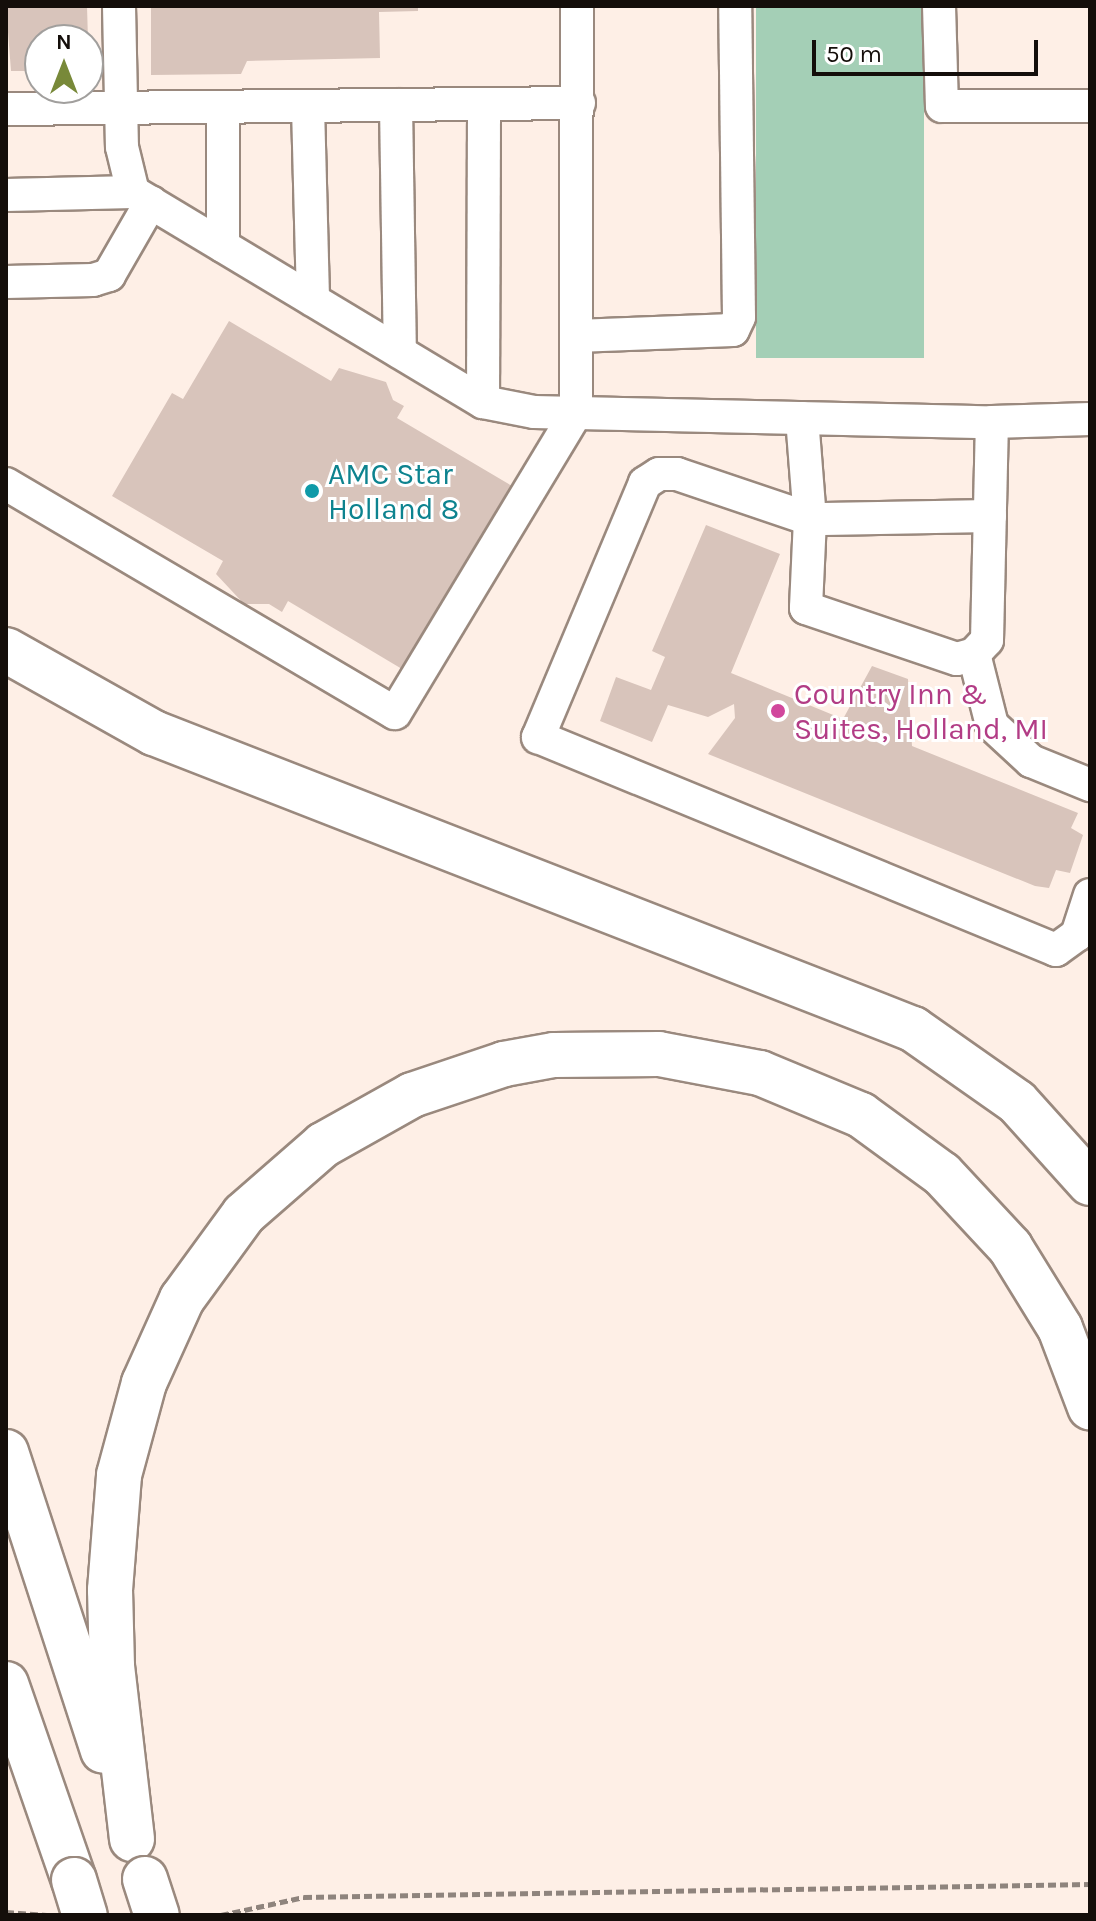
<!DOCTYPE html>
<style>
body{margin:0}
#map{position:relative;width:1096px;height:1921px;overflow:hidden;background:#feefe6;font-family:Karla,sans-serif}
div>[style]{position:absolute}
.green>*{inset:0;background:#a4cfb6;transform-origin:0 0}
.building>*{inset:0;background:#d8c4bb}
.path>*{height:5px;margin-top:-2.5px;transform-origin:0;background:repeating-linear-gradient(90deg,#8f847d 0 8px,transparent 0 12px)}
.roads{filter:drop-shadow(2px 0 #9a897e) drop-shadow(-2px 0 #9a897e) drop-shadow(0 2px #9a897e) drop-shadow(0 -2px #9a897e)}
.minor>*{height:32px;margin:-16px;padding:0 16px;transform-origin:16px;border-radius:16px;background:#fff}
.highway>*{height:44px;margin:-22px;padding:0 22px;transform-origin:22px;border-radius:22px;background:#fff}
.bridges{filter:drop-shadow(2px 0 #9a897e) drop-shadow(-2px 0 #9a897e) drop-shadow(0 2px #9a897e) drop-shadow(0 -2px #9a897e)}
.highway-bridge>*{height:44px;margin:-22px;padding:0 22px;transform-origin:22px;border-radius:22px;background:#fff}
.dots>*{width:22px;height:22px;translate:-50% -50%;box-sizing:border-box;border:4px solid #fff;border-radius:50%}
span{translate:-50% -50%;white-space:nowrap;text-align:center;line-height:1.15;-webkit-text-stroke:6px #fff;paint-order:stroke}
.culture-label{font-size:30px;color:#0d838f}
.left{translate:0 -50%;text-align:left}
.hotel-label{font-size:30px;color:#b23c85}
.frame{position:absolute;inset:0;border:8px solid #140e0a;pointer-events:none}
.north{position:absolute;left:24px;top:24px;width:80px;height:80px;box-sizing:border-box;background:#fff;border:2px solid #a19f9d;border-radius:50%;rotate:0deg;font-size:22px;font-weight:700;line-height:32px;text-align:center;color:#140e0a}
.north::after{content:'';display:block;margin:auto;width:28px;height:36px;background:#788939;clip-path:polygon(50% 0,100% 100%,50% 72%,0 100%)}
.scale{position:absolute;left:812px;top:40px;width:226px;height:36px;box-sizing:border-box;border:4px solid #140e0a;border-top:0;padding-left:10px;font-size:24px;line-height:28px;white-space:nowrap;color:#140e0a;-webkit-text-stroke:6px #fff;paint-order:stroke}
</style>
<div id="map">
<div class="green">
<div style="left:756px;top:6px;width:168px;height:352px"></div>
</div>
<div class="building">
<div style="clip-path:polygon(6px 6px,87px 6px,88px 40px,40px 40px,40px 71px,11px 71px)"></div>
<div style="clip-path:polygon(151px 6px,418px 6px,418px 11px,379px 12px,380px 58px,247px 61px,241px 74px,151px 75px)"></div>
<div style="clip-path:polygon(229px 321px,331px 381px,339px 368px,386px 382px,393px 400px,404px 406px,397px 418px,512px 486px,402px 669px,288px 601px,282px 612px,269px 604px,244px 604px,216px 574px,223px 561px,112px 496px,172px 393px,183px 399px)"></div>
<div style="clip-path:polygon(706px 525px,780px 554px,731px 673px,843px 719px,872px 666px,908px 679px,912px 746px,1078px 813px,1071px 828px,1083px 835px,1070px 873px,1056px 870px,1049px 888px,1035px 886px,708px 754px,735px 718px,734px 704px,708px 717px,668px 705px,652px 742px,600px 721px,616px 677px,651px 690px,665px 657px,652px 651px)"></div>
</div>
<div class="path">
<div style="left:6px;top:1912px;width:41px;rotate:4.2deg"></div>
<div style="left:193px;top:1915px;width:28px"></div>
<div style="left:221px;top:1915px;width:85px;rotate:-12.2deg"></div>
<div style="left:304px;top:1897px;width:786px;rotate:-0.95deg"></div>
</div>
<div class="roads">
<div class="minor">
<div style="left:119px;top:6px;width:141px;rotate:88.8deg"></div>
<div style="left:122px;top:147px;width:46px;rotate:76.3deg"></div>
<div style="left:133px;top:192px;width:408px;rotate:31deg"></div>
<div style="left:483px;top:402px;width:52px;rotate:11.1deg"></div>
<div style="left:534px;top:412px;width:458px;rotate:1.3deg"></div>
<div style="left:992px;top:422px;width:98px;rotate:-1.8deg"></div>
<div style="left:939px;top:6px;width:100px;rotate:88.3deg"></div>
<div style="left:942px;top:106px;width:148px"></div>
<div style="left:396px;top:105px;width:247px;rotate:89.1deg"></div>
<div style="left:308px;top:107px;width:193px;rotate:88.5deg"></div>
<div style="left:223px;top:108px;width:138px;rotate:90deg"></div>
<div style="left:6px;top:109px;width:573px;rotate:-0.6deg"></div>
<div style="left:6px;top:195px;width:127px;rotate:-1.4deg"></div>
<div style="left:6px;top:282px;width:87px;rotate:-1.3deg"></div>
<div style="left:93px;top:280px;width:17px;rotate:-17deg"></div>
<div style="left:109px;top:275px;width:84px;rotate:-60.1deg"></div>
<div style="left:576px;top:336px;width:157px;rotate:-2.2deg"></div>
<div style="left:733px;top:330px;width:14px;rotate:-65deg"></div>
<div style="left:739px;top:317px;width:311px;rotate:-90.7deg"></div>
<div style="left:483px;top:402px;width:298px;rotate:-89.8deg"></div>
<div style="left:802px;top:418px;width:101px;rotate:85.5deg"></div>
<div style="left:810px;top:519px;width:89px;rotate:92.6deg"></div>
<div style="left:806px;top:608px;width:159px;rotate:18.7deg"></div>
<div style="left:957px;top:659px;width:18px;rotate:-16deg"></div>
<div style="left:974px;top:654px;width:19px;rotate:-47deg"></div>
<div style="left:987px;top:640px;width:218px;rotate:-88.7deg"></div>
<div style="left:6px;top:484px;width:451px;rotate:30.5deg"></div>
<div style="left:395px;top:713px;width:350px;rotate:-58.9deg"></div>
<div style="left:576px;top:413px;width:407px;rotate:-89.9deg"></div>
<div style="left:990px;top:516px;width:180px;rotate:179deg"></div>
<div style="left:810px;top:519px;width:140px;rotate:-161.3deg"></div>
<div style="left:677px;top:474px;width:18px;rotate:180deg"></div>
<div style="left:659px;top:474px;width:17px;rotate:147deg"></div>
<div style="left:645px;top:483px;width:276px;rotate:112.8deg"></div>
<div style="left:538px;top:737px;width:560px;rotate:22.35deg"></div>
<div style="left:1056px;top:950px;width:26px;rotate:-36deg"></div>
<div style="left:1077px;top:935px;width:42px;rotate:-72deg"></div>
<div style="left:974px;top:654px;width:73px;rotate:75.8deg"></div>
<div style="left:992px;top:725px;width:53px;rotate:42.7deg"></div>
<div style="left:1031px;top:761px;width:64px;rotate:22.1deg"></div>
</div>
<div class="highway">
<div style="left:6px;top:650px;width:170px;rotate:29.3deg"></div>
<div style="left:154px;top:733px;width:815px;rotate:21.31deg"></div>
<div style="left:913px;top:1029px;width:127px;rotate:35.1deg"></div>
<div style="left:1017px;top:1102px;width:109px;rotate:48deg"></div>
<div style="left:6px;top:1452px;width:314px;rotate:72deg"></div>
<div style="left:6px;top:1684px;width:207px;rotate:70.9deg"></div>
<div style="left:132px;top:1839px;width:174px;rotate:-96.6deg"></div>
<div style="left:112px;top:1666px;width:76px;rotate:-91.5deg"></div>
<div style="left:110px;top:1590px;width:115px;rotate:-85.5deg"></div>
<div style="left:119px;top:1475px;width:95px;rotate:-74.8deg"></div>
<div style="left:144px;top:1383px;width:92px;rotate:-65.7deg"></div>
<div style="left:182px;top:1299px;width:105px;rotate:-53.9deg"></div>
<div style="left:244px;top:1214px;width:105px;rotate:-41.1deg"></div>
<div style="left:323px;top:1145px;width:102px;rotate:-29.3deg"></div>
<div style="left:412px;top:1095px;width:97px;rotate:-18.6deg"></div>
<div style="left:504px;top:1064px;width:51px;rotate:-10.2deg"></div>
<div style="left:554px;top:1055px;width:105px;rotate:-0.5deg"></div>
<div style="left:659px;top:1054px;width:103px;rotate:10.7deg"></div>
<div style="left:760px;top:1073px;width:109px;rotate:22.6deg"></div>
<div style="left:861px;top:1115px;width:100px;rotate:36.1deg"></div>
<div style="left:942px;top:1174px;width:100px;rotate:47deg"></div>
<div style="left:1010px;top:1247px;width:95px;rotate:58.3deg"></div>
<div style="left:1060px;top:1328px;width:85px;rotate:69.2deg"></div>
</div>
</div>
<div class="bridges">
<div class="highway-bridge">
<div style="left:145px;top:1879px;width:38px;rotate:72deg"></div>
<div style="left:74px;top:1880px;width:37px;rotate:73deg"></div>
</div>
</div>
<div class="dots">
<div style="left:312px;top:491px;background:#0f9aa8"></div>
<div style="left:778px;top:711px;background:#d1479c"></div>
</div>
<div class="culture-label">
<span class="left" style="left:328px;top:491px">AMC Star<br>Holland 8</span>
</div>
<div class="hotel-label">
<span class="left" style="left:794px;top:711px">Country Inn &amp;<br>Suites, Holland, MI</span>
</div>
<div class="frame"></div>
<div class="north">N</div>
<div class="scale">50 m</div>
</div>
